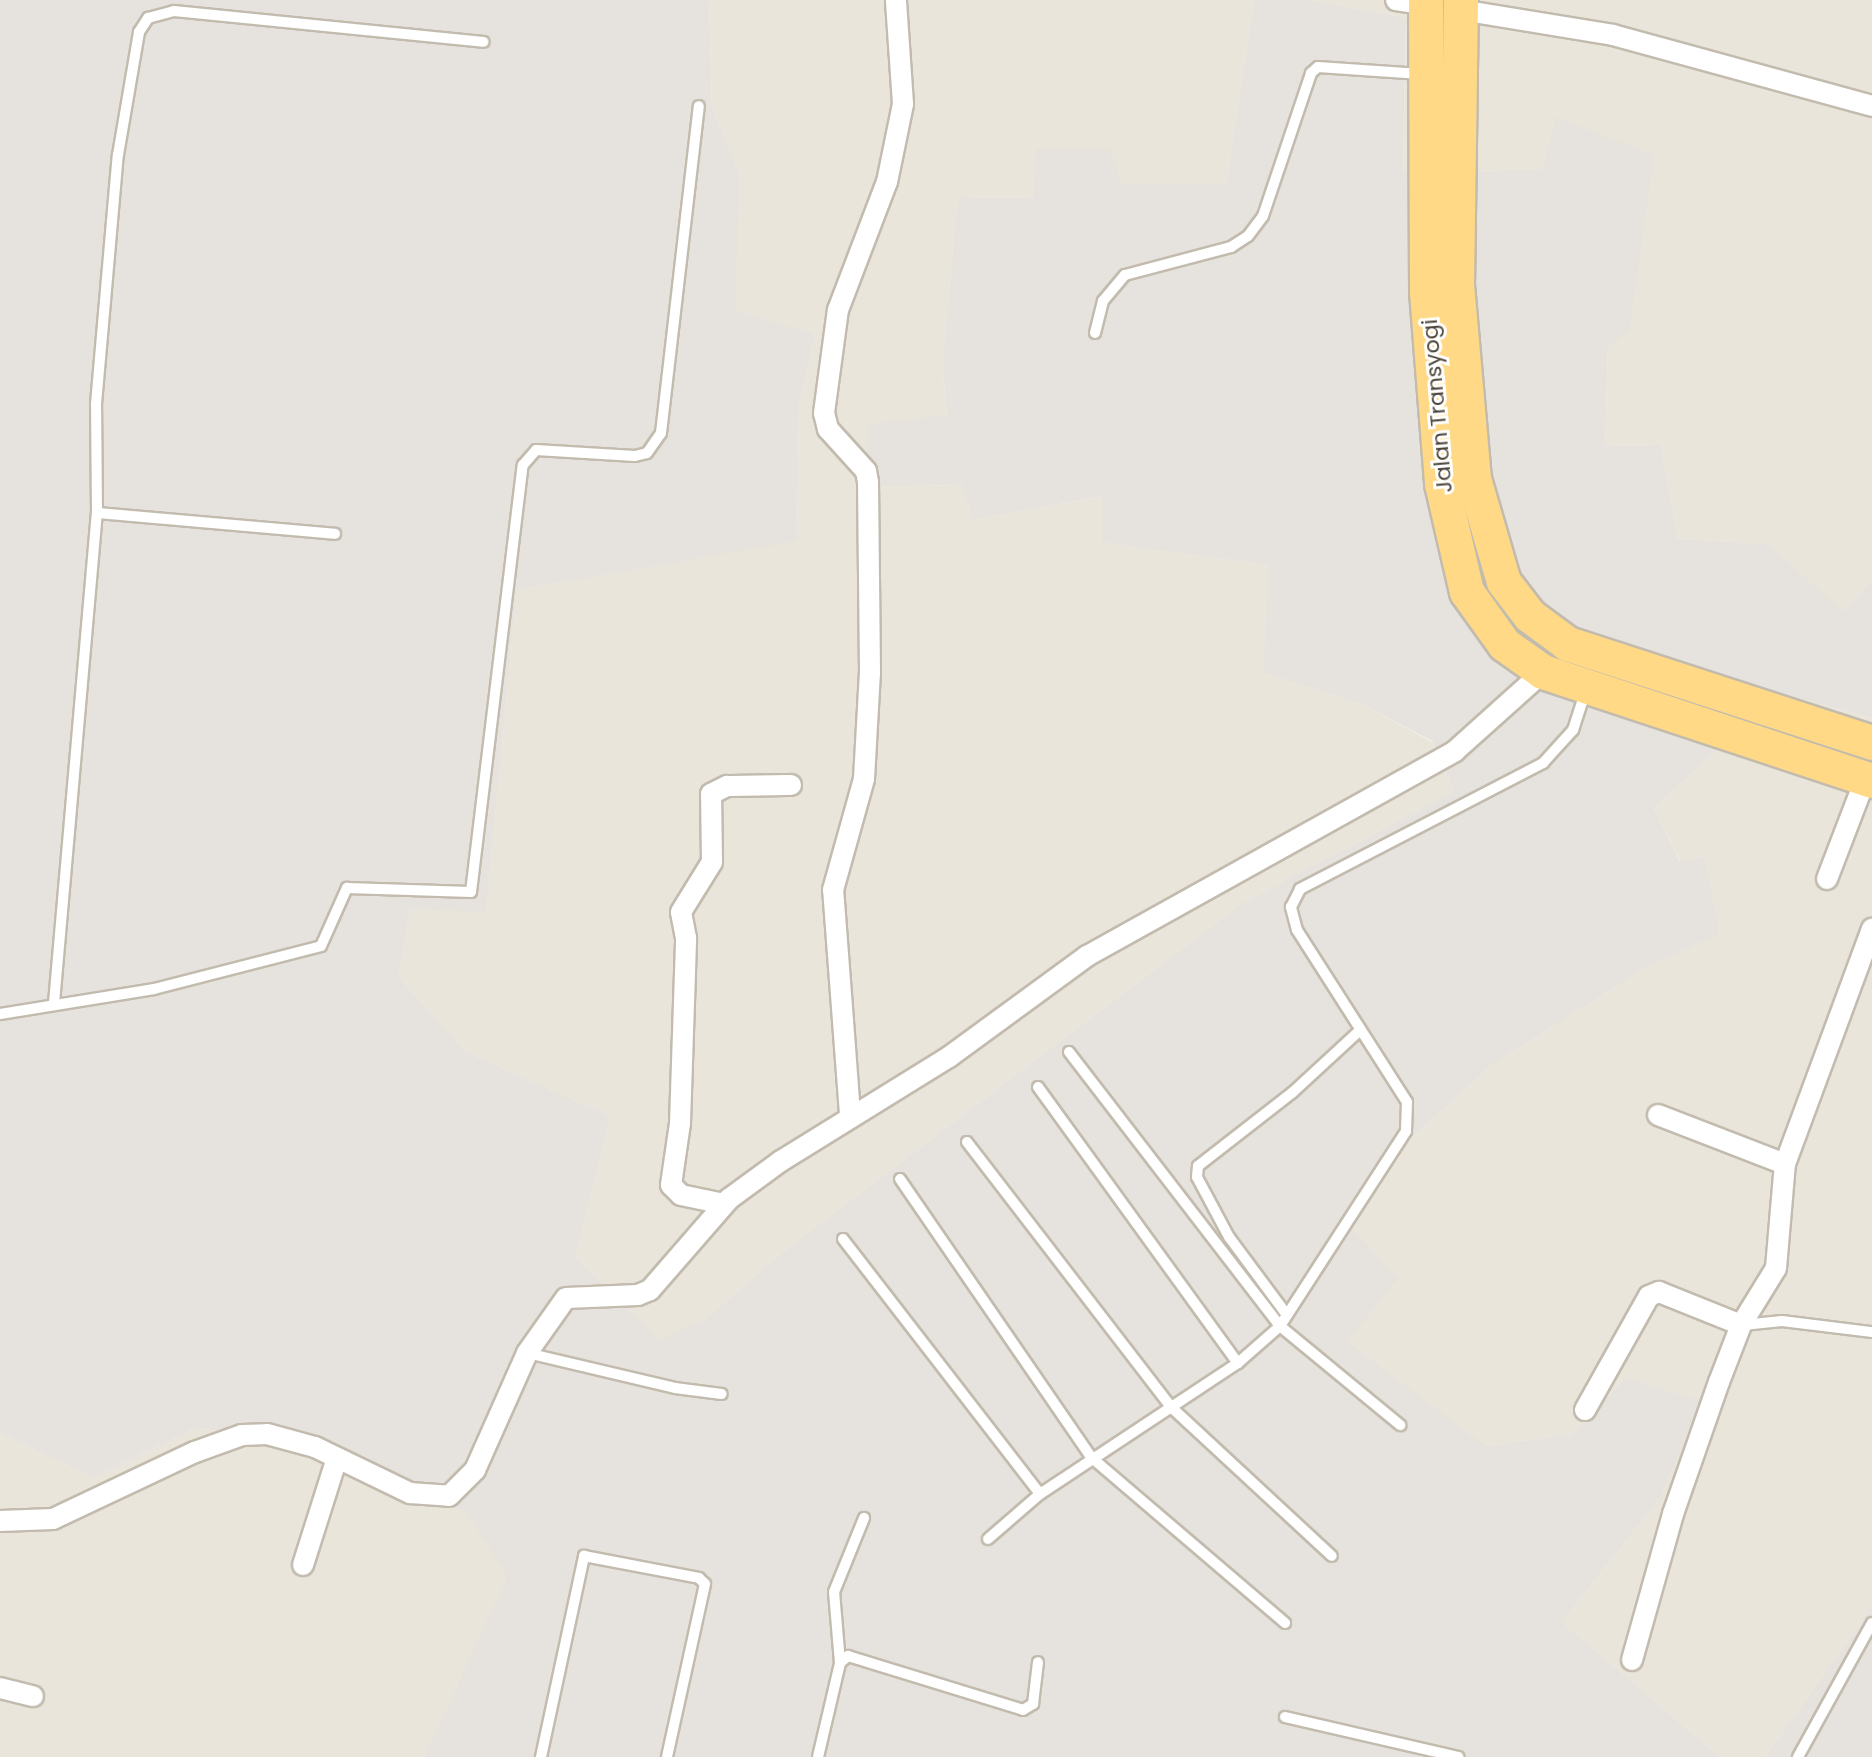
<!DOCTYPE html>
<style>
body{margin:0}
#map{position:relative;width:1872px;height:1757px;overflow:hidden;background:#f6f3ec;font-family:Poppins,sans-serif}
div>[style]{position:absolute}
.residential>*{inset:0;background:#eae5da}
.industrial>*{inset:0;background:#e6e2dd}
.roads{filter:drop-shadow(2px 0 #c2bbae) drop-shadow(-2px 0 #c2bbae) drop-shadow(0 2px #c2bbae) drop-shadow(0 -2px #c2bbae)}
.service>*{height:10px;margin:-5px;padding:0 5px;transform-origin:5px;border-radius:5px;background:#fff}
.minor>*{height:20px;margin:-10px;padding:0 10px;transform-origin:10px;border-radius:10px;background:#fff}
.trunk>*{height:34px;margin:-17px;padding:0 17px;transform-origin:17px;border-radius:17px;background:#ffd985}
span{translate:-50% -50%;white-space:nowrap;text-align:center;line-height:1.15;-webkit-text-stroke:6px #fff;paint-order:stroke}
.street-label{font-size:22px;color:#4b4439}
</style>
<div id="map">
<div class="residential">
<div style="clip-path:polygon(709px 0,1254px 0,1226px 184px,1121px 184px,1036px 148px,1035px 198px,958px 197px,942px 362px,947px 416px,865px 487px,963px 485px,974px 520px,1103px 496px,1102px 543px,1270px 565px,1263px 673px,1362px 704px,1432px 742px,1454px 791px,1242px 903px,785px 1250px,704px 1320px,659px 1341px,575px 1257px,611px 1116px,466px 1052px,399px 977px,410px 908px,486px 911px,517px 590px,797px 540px,799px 406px,815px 334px,734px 310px,740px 175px,712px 107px)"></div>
<div style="clip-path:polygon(1311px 0,1872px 0,1872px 580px,1843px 613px,1769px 544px,1678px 539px,1661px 445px,1605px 446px,1608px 346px,1557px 118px,1544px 169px,1403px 173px,1406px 18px)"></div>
<div style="clip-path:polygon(1780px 693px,1872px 718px,1872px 1606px,1765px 1757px,1720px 1757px,1562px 1622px,1660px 1498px,1625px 1378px,1572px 1434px,1484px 1446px,1348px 1341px,1344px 1220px,1394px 1154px,1493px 1064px,1644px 969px,1720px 934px,1703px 856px,1681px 863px,1654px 808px)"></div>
<div style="clip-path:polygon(193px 1429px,275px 1433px,356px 1482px,466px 1511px,508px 1576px,424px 1757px,0 1757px,0 1433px,93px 1478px)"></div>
</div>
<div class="industrial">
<div style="clip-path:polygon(0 0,709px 0,712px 107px,740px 175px,735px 310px,815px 334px,799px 406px,797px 541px,517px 590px,486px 912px,410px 909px,399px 977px,466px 1052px,611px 1116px,575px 1257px,659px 1340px,704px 1320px,785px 1250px,1242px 903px,1454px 791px,1432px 741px,1362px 704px,1263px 673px,1269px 565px,1102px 543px,1102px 496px,974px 520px,962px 485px,864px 487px,869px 424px,947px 415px,942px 362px,958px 197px,1034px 198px,1036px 148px,1110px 149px,1121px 184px,1226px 184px,1254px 0,1311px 0,1406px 18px,1403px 173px,1543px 169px,1556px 117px,1654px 155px,1629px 331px,1608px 346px,1605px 446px,1661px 445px,1678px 539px,1769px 544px,1843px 612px,1872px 580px,1872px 718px,1780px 693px,1654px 808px,1680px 862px,1704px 856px,1720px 934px,1644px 969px,1493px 1064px,1394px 1154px,1344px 1220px,1398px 1278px,1348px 1341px,1485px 1446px,1572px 1434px,1625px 1378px,1700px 1401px,1660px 1498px,1562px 1622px,1720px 1757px,424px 1757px,507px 1577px,466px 1511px,356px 1482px,275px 1433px,193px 1429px,93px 1478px,0 1433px)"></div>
<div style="clip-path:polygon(1872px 1606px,1872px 1757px,1765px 1757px)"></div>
</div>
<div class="roads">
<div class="service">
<div style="left:1095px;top:333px;width:33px;rotate:-76deg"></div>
<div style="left:1103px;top:301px;width:34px;rotate:-50deg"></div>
<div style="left:1125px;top:275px;width:110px;rotate:-14.8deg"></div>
<div style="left:1231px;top:247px;width:20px;rotate:-33deg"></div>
<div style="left:1248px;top:236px;width:25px;rotate:-53deg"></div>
<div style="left:1263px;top:216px;width:151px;rotate:-71.4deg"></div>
<div style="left:1311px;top:73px;width:9px;rotate:-41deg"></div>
<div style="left:1318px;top:67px;width:103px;rotate:3.9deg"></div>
<div style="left:97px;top:513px;width:239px;rotate:5deg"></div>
<div style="left:54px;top:1003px;width:492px;rotate:-85deg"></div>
<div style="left:97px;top:513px;width:109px;rotate:-90.5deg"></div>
<div style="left:96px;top:404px;width:250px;rotate:-85deg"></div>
<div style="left:118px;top:155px;width:125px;rotate:-80.3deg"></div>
<div style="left:139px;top:32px;width:17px;rotate:-57deg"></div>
<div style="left:148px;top:18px;width:27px;rotate:-15deg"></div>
<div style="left:174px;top:11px;width:311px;rotate:5.7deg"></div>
<div style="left:0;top:1014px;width:156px;rotate:-9.2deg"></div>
<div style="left:154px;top:989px;width:172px;rotate:-14.4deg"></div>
<div style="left:321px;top:946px;width:64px;rotate:-65.9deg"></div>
<div style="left:347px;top:888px;width:124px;rotate:1.8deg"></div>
<div style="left:471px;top:892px;width:430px;rotate:-83.1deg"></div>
<div style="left:523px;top:465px;width:20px;rotate:-49deg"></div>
<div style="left:536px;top:450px;width:99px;rotate:3.5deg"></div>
<div style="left:635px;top:456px;width:12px;rotate:-14deg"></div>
<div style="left:647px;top:453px;width:24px;rotate:-55deg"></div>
<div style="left:661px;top:433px;width:329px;rotate:-83.4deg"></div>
<div style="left:1069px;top:1052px;width:346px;rotate:52.4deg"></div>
<div style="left:1280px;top:1326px;width:156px;rotate:39.5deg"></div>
<div style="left:1038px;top:1087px;width:341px;rotate:54.1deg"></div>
<div style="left:967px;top:1142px;width:334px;rotate:52.4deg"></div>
<div style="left:1171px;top:1407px;width:219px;rotate:42.8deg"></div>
<div style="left:900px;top:1179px;width:339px;rotate:55.5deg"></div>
<div style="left:1092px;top:1458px;width:254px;rotate:40.5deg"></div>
<div style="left:843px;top:1239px;width:322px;rotate:52.3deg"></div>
<div style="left:1287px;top:1315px;width:97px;rotate:-126.6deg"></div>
<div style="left:1229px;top:1237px;width:68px;rotate:-118.1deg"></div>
<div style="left:1197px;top:1177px;width:11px;rotate:-85deg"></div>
<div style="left:1198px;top:1166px;width:120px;rotate:-37.9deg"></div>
<div style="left:1293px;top:1092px;width:90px;rotate:-42.7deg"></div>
<div style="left:1743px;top:1325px;width:39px;rotate:-6deg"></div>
<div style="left:1782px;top:1321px;width:91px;rotate:7deg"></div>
<div style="left:527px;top:1353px;width:152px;rotate:13.3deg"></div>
<div style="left:675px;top:1388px;width:47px;rotate:7.3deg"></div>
<div style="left:988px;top:1539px;width:69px;rotate:-40.9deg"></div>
<div style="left:1040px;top:1494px;width:237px;rotate:-33.5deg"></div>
<div style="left:1238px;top:1363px;width:56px;rotate:-41.4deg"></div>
<div style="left:1280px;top:1326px;width:232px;rotate:-57.1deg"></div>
<div style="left:1406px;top:1131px;width:29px;rotate:-88deg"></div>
<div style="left:1407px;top:1102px;width:204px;rotate:-122.6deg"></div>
<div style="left:1297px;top:930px;width:24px;rotate:-105deg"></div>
<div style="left:1291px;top:907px;width:20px;rotate:-63deg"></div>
<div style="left:1300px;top:889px;width:274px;rotate:-27.4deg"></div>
<div style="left:1543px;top:763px;width:45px;rotate:-47.7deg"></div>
<div style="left:1573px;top:730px;width:39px;rotate:-72deg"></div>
<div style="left:840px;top:1663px;width:71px;rotate:-94.8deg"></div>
<div style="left:834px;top:1592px;width:80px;rotate:-67.9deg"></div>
<div style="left:1285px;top:1717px;width:178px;rotate:13deg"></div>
<div style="left:541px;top:1757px;width:206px;rotate:-77.9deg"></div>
<div style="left:584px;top:1556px;width:117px;rotate:10.8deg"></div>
<div style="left:699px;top:1578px;width:8px;rotate:45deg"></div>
<div style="left:705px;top:1584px;width:177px;rotate:102.4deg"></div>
<div style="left:818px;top:1757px;width:97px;rotate:-76.8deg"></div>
<div style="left:840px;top:1663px;width:11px;rotate:-41deg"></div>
<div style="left:848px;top:1656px;width:183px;rotate:17.1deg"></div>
<div style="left:1023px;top:1710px;width:12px;rotate:-31deg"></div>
<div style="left:1033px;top:1704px;width:42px;rotate:-83.2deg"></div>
<div style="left:1798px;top:1757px;width:153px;rotate:-61.1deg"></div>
</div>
<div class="minor">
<div style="left:1396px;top:0;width:30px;rotate:9deg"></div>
<div style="left:1461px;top:10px;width:154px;rotate:9.3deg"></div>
<div style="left:1613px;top:35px;width:269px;rotate:15.3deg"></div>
<div style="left:1827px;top:879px;width:106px;rotate:-69deg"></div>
<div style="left:850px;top:1114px;width:225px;rotate:-94.3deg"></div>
<div style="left:833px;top:890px;width:115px;rotate:-74.4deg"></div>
<div style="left:864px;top:779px;width:106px;rotate:-86.8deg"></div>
<div style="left:870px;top:673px;width:191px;rotate:-90.6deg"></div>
<div style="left:868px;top:482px;width:11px;rotate:-100deg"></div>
<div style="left:866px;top:471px;width:57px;rotate:-132.1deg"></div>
<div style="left:828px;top:429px;width:16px;rotate:-104deg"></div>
<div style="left:824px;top:413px;width:104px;rotate:-82.3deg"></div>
<div style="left:838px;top:310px;width:137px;rotate:-69.1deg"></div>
<div style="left:887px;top:182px;width:80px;rotate:-78.4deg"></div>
<div style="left:903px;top:104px;width:104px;rotate:-93.9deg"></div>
<div style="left:1658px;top:1115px;width:136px;rotate:21.1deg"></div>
<div style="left:724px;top:1204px;width:44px;rotate:-168.2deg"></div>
<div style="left:681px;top:1195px;width:14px;rotate:-135deg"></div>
<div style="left:671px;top:1185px;width:63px;rotate:-81.7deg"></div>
<div style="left:680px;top:1123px;width:185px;rotate:-88.1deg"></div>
<div style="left:686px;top:938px;width:26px;rotate:-101deg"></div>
<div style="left:681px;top:912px;width:59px;rotate:-58.2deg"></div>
<div style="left:712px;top:862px;width:68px;rotate:-90.8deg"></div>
<div style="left:711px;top:794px;width:18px;rotate:-27deg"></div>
<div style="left:727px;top:786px;width:64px;rotate:-0.9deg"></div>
<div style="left:1585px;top:1410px;width:131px;rotate:-60.7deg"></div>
<div style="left:1649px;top:1296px;width:11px;rotate:-22deg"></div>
<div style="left:1659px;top:1292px;width:88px;rotate:21.9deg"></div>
<div style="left:0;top:1521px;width:53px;rotate:-2.2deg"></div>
<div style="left:53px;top:1519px;width:157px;rotate:-25.3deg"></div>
<div style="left:195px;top:1452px;width:50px;rotate:-19.9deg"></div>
<div style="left:242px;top:1435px;width:25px;rotate:-2deg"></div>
<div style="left:267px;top:1434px;width:50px;rotate:15.2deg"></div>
<div style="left:315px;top:1447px;width:106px;rotate:25.8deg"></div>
<div style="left:410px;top:1493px;width:39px;rotate:4deg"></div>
<div style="left:449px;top:1496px;width:37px;rotate:-45deg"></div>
<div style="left:475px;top:1470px;width:128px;rotate:-66deg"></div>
<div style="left:527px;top:1353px;width:67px;rotate:-54.7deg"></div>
<div style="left:566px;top:1298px;width:72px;rotate:-2.4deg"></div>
<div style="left:638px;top:1295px;width:13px;rotate:-23deg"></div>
<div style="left:650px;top:1290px;width:121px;rotate:-49deg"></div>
<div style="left:729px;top:1199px;width:64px;rotate:-36.2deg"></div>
<div style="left:781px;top:1161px;width:198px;rotate:-31.8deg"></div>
<div style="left:949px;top:1057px;width:171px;rotate:-36.2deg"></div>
<div style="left:1087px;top:956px;width:421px;rotate:-29.1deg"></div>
<div style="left:1455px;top:751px;width:118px;rotate:-41.9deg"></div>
<div style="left:303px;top:1565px;width:112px;rotate:-72.4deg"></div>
<div style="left:1632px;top:1660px;width:152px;rotate:-74.3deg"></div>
<div style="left:1673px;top:1514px;width:140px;rotate:-70.8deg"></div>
<div style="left:1719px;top:1382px;width:61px;rotate:-68.9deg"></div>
<div style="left:1741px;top:1325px;width:67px;rotate:-58.4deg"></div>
<div style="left:1776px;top:1268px;width:104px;rotate:-85.1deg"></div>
<div style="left:1785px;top:1164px;width:251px;rotate:-69.7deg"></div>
<div style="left:0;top:1688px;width:34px;rotate:14deg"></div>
</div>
<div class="trunk">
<div style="left:1426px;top:0;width:292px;rotate:89.8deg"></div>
<div style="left:1427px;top:292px;width:193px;rotate:85.5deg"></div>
<div style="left:1442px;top:484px;width:111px;rotate:77deg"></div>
<div style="left:1467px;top:592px;width:65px;rotate:54.4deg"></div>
<div style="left:1505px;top:645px;width:47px;rotate:35.4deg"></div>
<div style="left:1543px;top:672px;width:347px;rotate:18.3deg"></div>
<div style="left:1461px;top:0;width:285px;rotate:90.8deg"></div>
<div style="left:1457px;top:285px;width:195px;rotate:85deg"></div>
<div style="left:1474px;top:479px;width:107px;rotate:73.8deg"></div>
<div style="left:1504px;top:582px;width:43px;rotate:52.6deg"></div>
<div style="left:1530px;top:616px;width:47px;rotate:36.4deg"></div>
<div style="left:1568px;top:644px;width:320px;rotate:18deg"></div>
</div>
</div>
<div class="street-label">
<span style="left:1437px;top:406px;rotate:-95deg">Jalan Transyogi</span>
</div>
</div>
